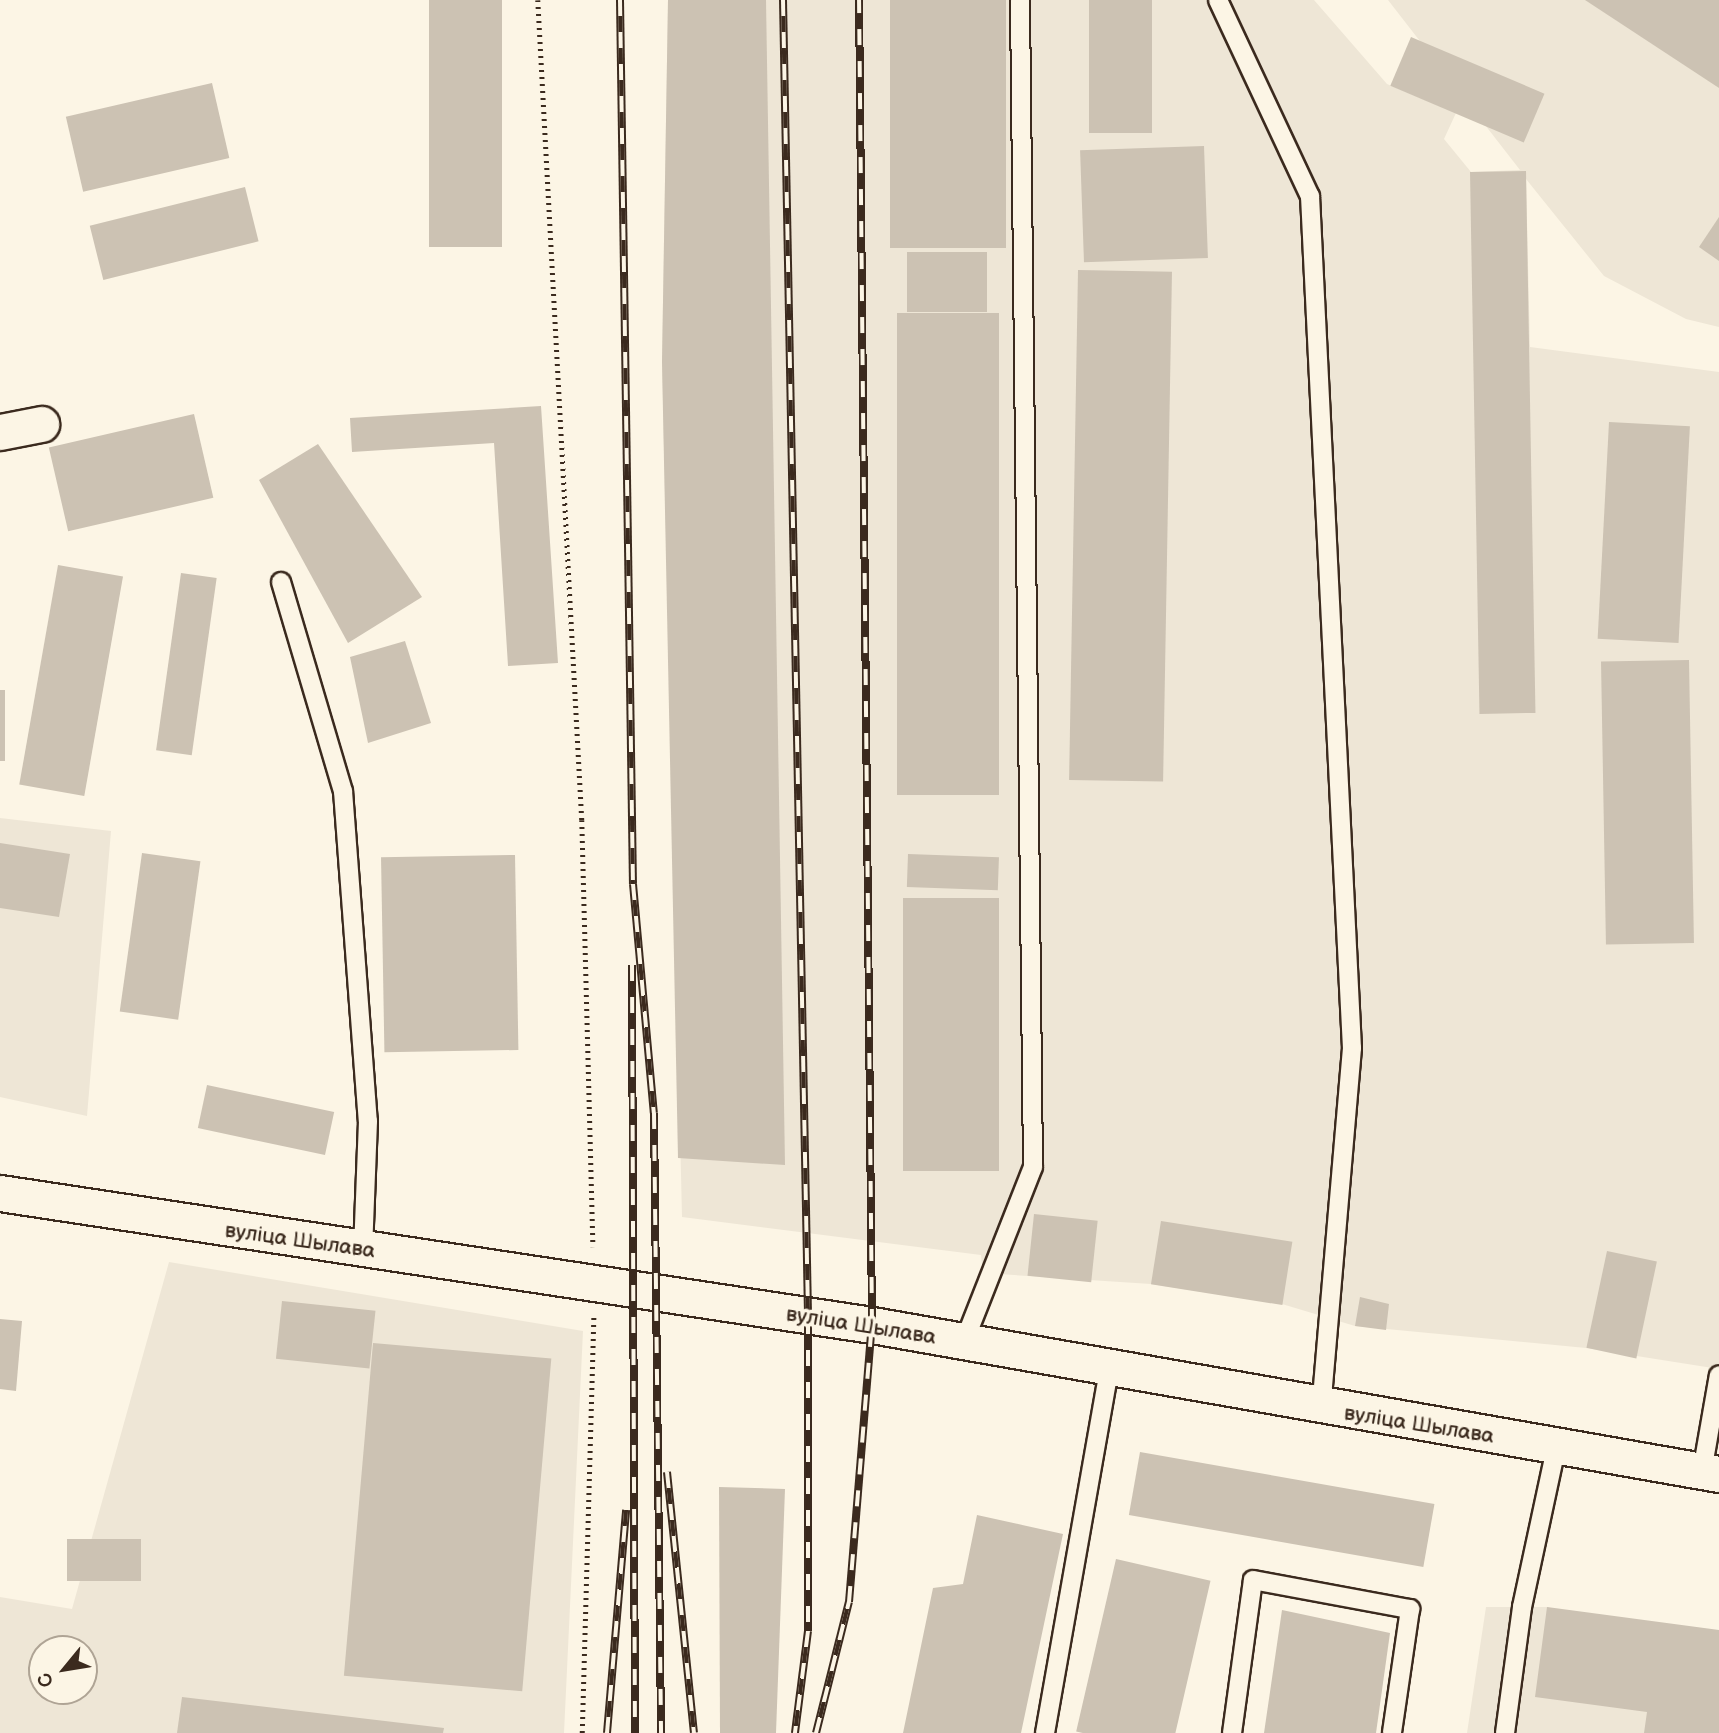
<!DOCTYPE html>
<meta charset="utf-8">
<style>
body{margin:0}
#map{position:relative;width:1719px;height:1733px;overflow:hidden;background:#fcf5e5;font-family:"Balsamiq Sans",sans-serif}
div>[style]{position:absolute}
.built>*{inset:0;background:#eee6d6}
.building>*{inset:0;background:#ccc2b3;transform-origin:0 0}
.path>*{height:4.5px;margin-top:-2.25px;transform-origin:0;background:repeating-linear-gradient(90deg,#3b2a1e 0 2px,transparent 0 7px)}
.roads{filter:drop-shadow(2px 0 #3b2a1e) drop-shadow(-2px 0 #3b2a1e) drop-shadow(0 2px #3b2a1e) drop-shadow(0 -2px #3b2a1e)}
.service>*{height:18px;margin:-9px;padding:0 9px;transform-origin:9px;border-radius:9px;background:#fcf5e5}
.minor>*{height:35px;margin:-17.5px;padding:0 17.5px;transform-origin:17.5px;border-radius:17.5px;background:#fcf5e5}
.rail>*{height:8px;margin-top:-4px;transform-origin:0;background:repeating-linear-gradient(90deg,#fcf5e5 0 16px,#3b2a1e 0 32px);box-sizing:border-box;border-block:2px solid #3b2a1e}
span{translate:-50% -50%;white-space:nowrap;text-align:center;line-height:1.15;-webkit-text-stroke:7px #fcf5e5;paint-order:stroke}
.street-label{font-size:21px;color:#3b2a1e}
.north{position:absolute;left:28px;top:1635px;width:70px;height:70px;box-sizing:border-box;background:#fcf5e5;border:2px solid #afa495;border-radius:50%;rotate:240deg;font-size:19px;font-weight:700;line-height:28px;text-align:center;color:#3b2a1e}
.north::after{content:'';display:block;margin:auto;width:24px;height:32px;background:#3b2a1e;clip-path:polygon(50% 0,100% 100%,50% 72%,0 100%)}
</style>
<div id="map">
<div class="built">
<div style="clip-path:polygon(668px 0,1314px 0,1387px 84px,1456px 113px,1444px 139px,1471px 172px,1520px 170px,1388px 0,1719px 0,1719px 327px,1686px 319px,1604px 276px,1526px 179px,1530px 347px,1719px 372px,1719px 1369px,1586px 1348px,1355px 1326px,1282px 1304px,1151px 1284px,983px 1273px,981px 1255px,682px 1217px,662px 362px)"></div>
<div style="clip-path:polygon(0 818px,111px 831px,87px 1116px,0 1097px)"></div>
<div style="clip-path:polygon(evenodd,169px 1262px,583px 1331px,564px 1733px,0 1733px,0 1597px,72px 1609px,169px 1262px,42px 1649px,84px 1649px,84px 1691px,42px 1691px,42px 1649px)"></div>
<div style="clip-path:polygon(1486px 1607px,1548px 1607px,1719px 1733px,1467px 1733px)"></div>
</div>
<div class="building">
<div style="left:429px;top:0;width:73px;height:247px"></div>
<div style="clip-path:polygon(668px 0,766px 0,785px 1165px,678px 1158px,662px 362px)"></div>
<div style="left:890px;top:0;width:116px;height:248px"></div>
<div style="left:1089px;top:0;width:63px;height:133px"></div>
<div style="clip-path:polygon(1585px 0,1719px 0,1719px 88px)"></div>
<div style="left:1411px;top:37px;width:145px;height:53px;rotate:23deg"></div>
<div style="left:212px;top:83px;width:77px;height:150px;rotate:77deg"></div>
<div style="left:1204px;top:146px;width:112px;height:124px;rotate:88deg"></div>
<div style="left:1526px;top:171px;width:542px;height:56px;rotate:89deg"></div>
<div style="left:245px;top:187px;width:56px;height:160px;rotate:76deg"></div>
<div style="clip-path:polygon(1719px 217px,1719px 261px,1699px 247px)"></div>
<div style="left:907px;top:252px;width:80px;height:60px"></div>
<div style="left:1078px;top:270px;width:94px;height:510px;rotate:1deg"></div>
<div style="left:999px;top:313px;width:482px;height:102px;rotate:90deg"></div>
<div style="clip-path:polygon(541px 406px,558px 663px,508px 666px,494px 443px,352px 452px,350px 418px)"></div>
<div style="left:194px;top:414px;width:86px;height:149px;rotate:77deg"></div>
<div style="left:1609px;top:422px;width:81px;height:217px;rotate:3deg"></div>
<div style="clip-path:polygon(318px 444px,422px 597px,348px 643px,259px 480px)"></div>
<div style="left:58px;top:565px;width:66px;height:223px;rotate:10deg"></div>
<div style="left:181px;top:573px;width:36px;height:179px;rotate:8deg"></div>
<div style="clip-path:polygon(405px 641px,431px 723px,368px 743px,350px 657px)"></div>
<div style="left:1689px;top:660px;width:283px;height:88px;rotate:89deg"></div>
<div style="left:0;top:690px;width:5px;height:71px"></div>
<div style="clip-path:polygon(0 843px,70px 854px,59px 917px,0 908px)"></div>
<div style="left:142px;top:853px;width:59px;height:160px;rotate:8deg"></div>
<div style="left:908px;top:854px;width:91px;height:33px;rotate:2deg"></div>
<div style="left:515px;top:855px;width:195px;height:134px;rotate:89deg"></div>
<div style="left:999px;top:898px;width:273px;height:96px;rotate:90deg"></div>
<div style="left:207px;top:1085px;width:130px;height:44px;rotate:12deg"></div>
<div style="left:1034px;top:1214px;width:64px;height:62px;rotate:6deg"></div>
<div style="left:1161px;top:1221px;width:133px;height:64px;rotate:9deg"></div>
<div style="left:1607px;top:1251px;width:51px;height:99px;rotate:12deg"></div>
<div style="clip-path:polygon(1360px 1297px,1389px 1304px,1386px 1330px,1355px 1326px)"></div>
<div style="left:282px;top:1301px;width:94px;height:58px;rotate:6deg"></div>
<div style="clip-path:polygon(0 1319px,22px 1321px,16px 1391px,0 1389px)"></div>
<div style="left:373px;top:1343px;width:179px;height:334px;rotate:5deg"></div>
<div style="left:1140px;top:1452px;width:299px;height:64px;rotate:10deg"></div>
<div style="clip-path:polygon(719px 1487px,785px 1489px,776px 1733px,720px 1733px)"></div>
<div style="clip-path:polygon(977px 1515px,1063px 1534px,1021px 1733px,903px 1733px,933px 1588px,963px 1584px)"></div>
<div style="left:141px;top:1539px;width:42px;height:74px;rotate:90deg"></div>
<div style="left:1116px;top:1559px;width:97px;height:177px;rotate:13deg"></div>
<div style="clip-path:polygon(1547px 1607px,1719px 1630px,1719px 1733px,1644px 1733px,1647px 1712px,1535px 1697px)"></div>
<div style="clip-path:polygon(1282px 1610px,1390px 1633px,1376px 1733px,1264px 1733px)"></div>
<div style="clip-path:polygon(182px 1697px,444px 1728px,443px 1733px,177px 1733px)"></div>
</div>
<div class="path">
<div style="left:538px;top:0;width:821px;rotate:86.93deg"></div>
<div style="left:582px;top:820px;width:427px;rotate:88.5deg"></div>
<div style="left:582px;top:1733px;width:417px;rotate:-88.4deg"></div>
</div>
<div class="roads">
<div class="service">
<div style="left:1218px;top:0;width:217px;rotate:64.9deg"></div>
<div style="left:1310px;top:196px;width:853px;rotate:87.18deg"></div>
<div style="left:1352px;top:1048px;width:362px;rotate:94.9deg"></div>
<div style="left:281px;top:582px;width:218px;rotate:73.5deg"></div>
<div style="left:343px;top:791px;width:331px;rotate:85.7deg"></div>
<div style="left:368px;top:1121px;width:128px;rotate:92.2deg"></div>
<div style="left:964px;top:1342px;width:188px;rotate:-68.5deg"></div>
<div style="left:1033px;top:1167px;width:1167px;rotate:-90.64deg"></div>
<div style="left:1702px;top:1472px;width:98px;rotate:-80.1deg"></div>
<div style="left:1045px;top:1733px;width:369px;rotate:-80deg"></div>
<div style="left:1232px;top:1733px;width:154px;rotate:-82.2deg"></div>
<div style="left:1253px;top:1580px;width:160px;rotate:10.5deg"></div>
<div style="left:1410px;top:1609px;width:125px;rotate:98.3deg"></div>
<div style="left:1505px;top:1733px;width:127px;rotate:-82.3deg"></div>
<div style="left:1522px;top:1607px;width:163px;rotate:-77.9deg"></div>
</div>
<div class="minor">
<div style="left:0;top:432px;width:42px;rotate:-11deg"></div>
<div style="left:0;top:1193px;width:882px;rotate:8.61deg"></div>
<div style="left:872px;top:1325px;width:860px;rotate:9.98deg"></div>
</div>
</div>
<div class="rail">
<div style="left:620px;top:0;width:884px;rotate:89.16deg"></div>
<div style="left:633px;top:884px;width:230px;rotate:84.8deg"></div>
<div style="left:654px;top:1113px;width:620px;rotate:89.35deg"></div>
<div style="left:783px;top:0;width:1318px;rotate:88.91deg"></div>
<div style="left:808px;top:1318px;width:313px;rotate:90deg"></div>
<div style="left:808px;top:1631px;width:103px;rotate:97.3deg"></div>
<div style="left:632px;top:965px;width:768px;rotate:89.78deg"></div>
<div style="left:667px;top:1472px;width:262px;rotate:84.1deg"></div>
<div style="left:607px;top:1733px;width:224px;rotate:-85.1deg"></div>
<div style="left:816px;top:1733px;width:135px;rotate:-75.9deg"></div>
<div style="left:849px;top:1602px;width:278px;rotate:-85.3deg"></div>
<div style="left:872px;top:1325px;width:1325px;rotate:-90.56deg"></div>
</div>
<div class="street-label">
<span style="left:300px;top:1241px;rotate:8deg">вуліца Шылава</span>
<span style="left:861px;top:1326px;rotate:9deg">вуліца Шылава</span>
<span style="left:1419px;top:1425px;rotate:9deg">вуліца Шылава</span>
</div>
<div class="north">С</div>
</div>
